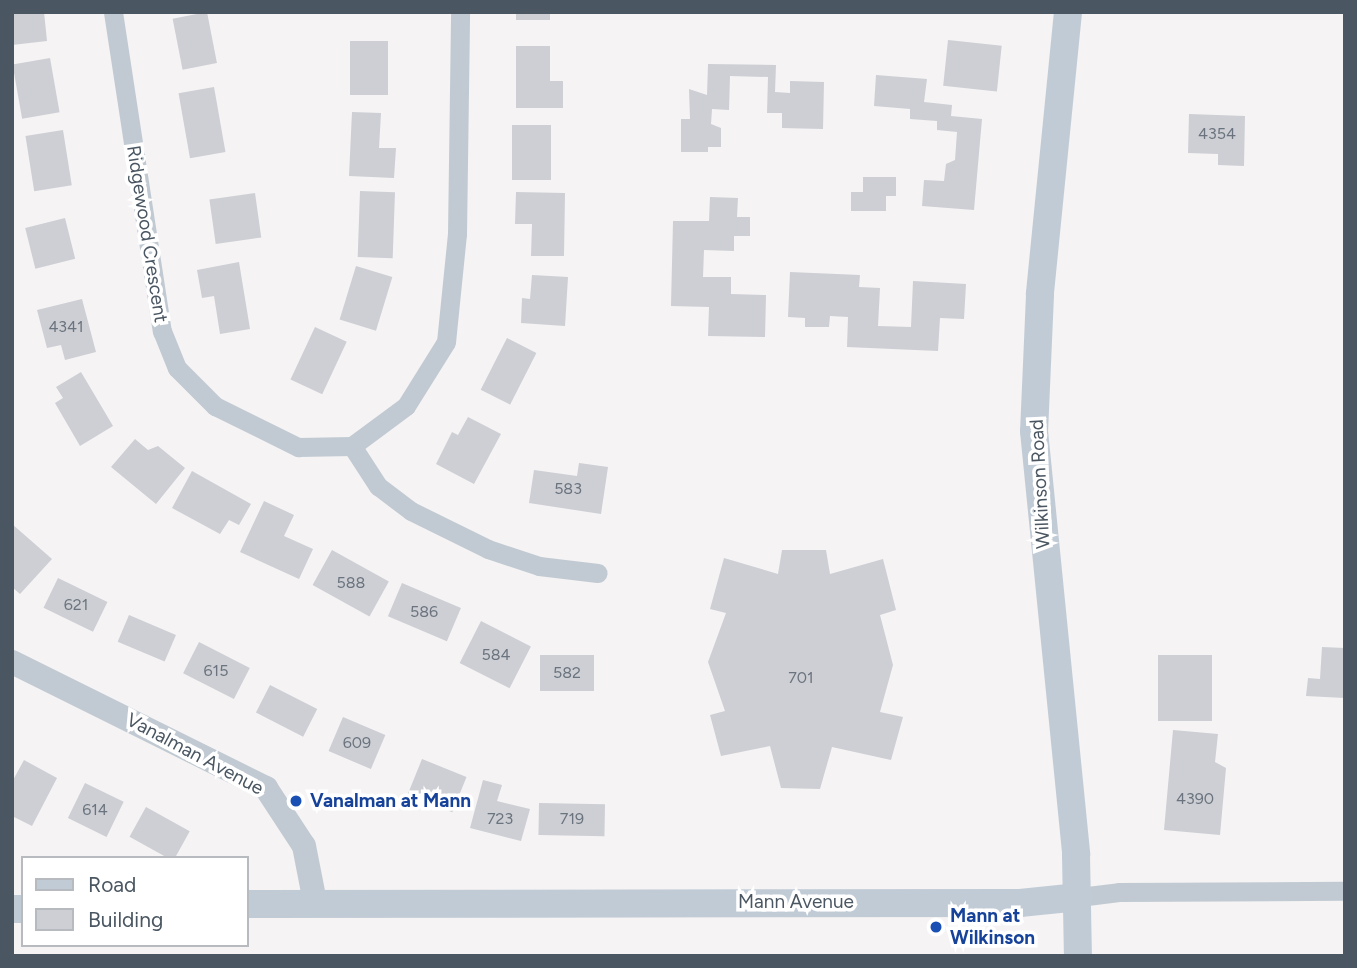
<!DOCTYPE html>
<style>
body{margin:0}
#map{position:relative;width:1357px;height:968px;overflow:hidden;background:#f5f3f3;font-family:Figtree,sans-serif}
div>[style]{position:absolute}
.building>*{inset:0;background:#cdcfd5;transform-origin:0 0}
.minor>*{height:19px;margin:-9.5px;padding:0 9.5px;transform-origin:9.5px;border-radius:9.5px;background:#c1cad2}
.tertiary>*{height:24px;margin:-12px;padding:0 12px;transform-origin:12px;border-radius:12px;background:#c1cad2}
.secondary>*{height:28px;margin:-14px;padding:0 14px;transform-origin:14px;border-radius:14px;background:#c1cbd6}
.dots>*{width:19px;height:19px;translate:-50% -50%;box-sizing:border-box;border:4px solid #fff;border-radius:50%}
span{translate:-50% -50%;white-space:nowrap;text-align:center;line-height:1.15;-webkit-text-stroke:7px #fff;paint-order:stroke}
.number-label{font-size:16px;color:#6b747e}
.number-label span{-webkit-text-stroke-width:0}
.street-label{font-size:19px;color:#4a5661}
.transit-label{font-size:19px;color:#164399;font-weight:700}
.left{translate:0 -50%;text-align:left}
.frame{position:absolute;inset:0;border:14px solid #4a5661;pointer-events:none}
.legend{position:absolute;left:21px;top:856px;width:228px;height:91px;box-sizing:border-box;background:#fff;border:2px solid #b7bbc0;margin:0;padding:9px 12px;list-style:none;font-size:21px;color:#4a5661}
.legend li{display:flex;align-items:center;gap:14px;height:35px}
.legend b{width:35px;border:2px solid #b7bbc0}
</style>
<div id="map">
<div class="building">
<div style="clip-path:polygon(12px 12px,44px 12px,47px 41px,12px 45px)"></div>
<div style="left:207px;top:12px;width:52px;height:35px;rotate:79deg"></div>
<div style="left:516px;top:12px;width:34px;height:8px"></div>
<div style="left:948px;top:40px;width:54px;height:46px;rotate:6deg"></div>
<div style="left:350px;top:41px;width:38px;height:54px"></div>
<div style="clip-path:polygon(516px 46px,550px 46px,550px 81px,563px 81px,563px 108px,516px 108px)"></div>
<div style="left:50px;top:58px;width:55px;height:38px;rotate:80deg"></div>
<div style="clip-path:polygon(708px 64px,776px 65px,775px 92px,790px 93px,790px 81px,824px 82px,823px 129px,782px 128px,782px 113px,767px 113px,768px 77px,730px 76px,729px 110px,712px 109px,711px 124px,721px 128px,721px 147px,708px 147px,708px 152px,681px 152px,681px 119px,690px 119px,689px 89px,707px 95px)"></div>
<div style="clip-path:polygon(876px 75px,927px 79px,924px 102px,952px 105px,951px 116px,982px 119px,974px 210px,922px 206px,924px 180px,944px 181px,946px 164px,955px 160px,957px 132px,937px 130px,937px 121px,910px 119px,910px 109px,874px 106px)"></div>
<div style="left:214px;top:87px;width:66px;height:36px;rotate:80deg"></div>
<div style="clip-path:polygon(352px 112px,381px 113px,379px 148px,396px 148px,394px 178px,349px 176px)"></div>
<div style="clip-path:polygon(1189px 114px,1245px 116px,1244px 166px,1218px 165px,1218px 154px,1188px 153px)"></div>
<div style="left:512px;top:125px;width:39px;height:55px"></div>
<div style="left:63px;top:130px;width:56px;height:38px;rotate:81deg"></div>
<div style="clip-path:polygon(863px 177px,896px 177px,896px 196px,886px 196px,886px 211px,851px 211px,851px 192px,863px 192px)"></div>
<div style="left:360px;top:191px;width:35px;height:66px;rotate:2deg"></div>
<div style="clip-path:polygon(516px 192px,565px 193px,564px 256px,531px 256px,532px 224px,515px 224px)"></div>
<div style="left:255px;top:193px;width:45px;height:46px;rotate:82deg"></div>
<div style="clip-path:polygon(710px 197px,738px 198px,737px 217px,750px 217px,750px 236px,734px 236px,734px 251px,704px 250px,703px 277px,731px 277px,731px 294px,766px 295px,765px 337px,708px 336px,709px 307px,671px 306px,673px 221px,709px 221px)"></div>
<div style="left:65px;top:218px;width:42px;height:41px;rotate:76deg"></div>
<div style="clip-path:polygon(239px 262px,250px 329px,220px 334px,214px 296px,202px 298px,197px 270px)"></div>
<div style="left:356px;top:266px;width:38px;height:56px;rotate:17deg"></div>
<div style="clip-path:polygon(790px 272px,860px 275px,859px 287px,880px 288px,878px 326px,911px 327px,913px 281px,966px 284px,964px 319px,940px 318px,938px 351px,847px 347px,848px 317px,830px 316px,829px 327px,805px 327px,805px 318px,788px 317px)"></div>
<div style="clip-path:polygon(532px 275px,568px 277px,565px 326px,521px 323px,522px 298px,530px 299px)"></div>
<div style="clip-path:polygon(82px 299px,96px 352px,65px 360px,61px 345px,47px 348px,37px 310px)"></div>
<div style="left:315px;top:327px;width:35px;height:58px;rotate:25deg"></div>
<div style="left:507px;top:338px;width:33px;height:58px;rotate:27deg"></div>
<div style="clip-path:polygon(81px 372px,113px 426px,80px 446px,55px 403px,63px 398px,56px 387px)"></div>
<div style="clip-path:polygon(468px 417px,501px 434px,474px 484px,436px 464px,452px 432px,458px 435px)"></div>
<div style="clip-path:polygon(135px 439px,148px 450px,158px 446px,185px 468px,156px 504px,111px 467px)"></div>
<div style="clip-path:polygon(579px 463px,608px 467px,601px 514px,529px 503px,534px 470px,577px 476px)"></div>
<div style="clip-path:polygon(192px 471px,251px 504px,239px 525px,229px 520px,220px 534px,172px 508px)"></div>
<div style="clip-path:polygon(264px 501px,294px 515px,284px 536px,313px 549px,299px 579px,240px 552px)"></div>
<div style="clip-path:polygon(12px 524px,52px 559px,20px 594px,12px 587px)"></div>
<div style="left:332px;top:550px;width:65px;height:40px;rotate:29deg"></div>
<div style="clip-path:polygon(782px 550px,826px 550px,830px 574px,883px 559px,896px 610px,880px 615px,893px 665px,880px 712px,903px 717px,891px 760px,832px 747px,820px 789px,781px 788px,770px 746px,721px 756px,710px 715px,725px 711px,708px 662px,726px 613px,710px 609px,724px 558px,778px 574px)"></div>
<div style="left:58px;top:578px;width:55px;height:33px;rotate:26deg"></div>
<div style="left:402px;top:583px;width:64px;height:36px;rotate:23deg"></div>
<div style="left:129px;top:615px;width:51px;height:29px;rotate:23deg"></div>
<div style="left:481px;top:621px;width:56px;height:47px;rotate:27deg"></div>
<div style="left:199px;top:642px;width:57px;height:35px;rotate:27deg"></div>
<div style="clip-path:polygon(1322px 647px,1345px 648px,1345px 698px,1306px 696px,1308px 678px,1320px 679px)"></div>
<div style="left:540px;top:655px;width:54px;height:36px"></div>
<div style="left:1158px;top:655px;width:54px;height:66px"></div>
<div style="left:270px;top:685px;width:53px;height:31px;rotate:27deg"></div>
<div style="left:343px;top:717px;width:46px;height:37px;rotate:23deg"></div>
<div style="clip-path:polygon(1173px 730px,1218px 734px,1215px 762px,1226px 768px,1220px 835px,1164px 830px)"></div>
<div style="left:422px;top:759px;width:48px;height:38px;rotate:22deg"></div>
<div style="clip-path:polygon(24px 760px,57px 778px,32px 826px,12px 816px,12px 782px)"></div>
<div style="clip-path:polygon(483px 780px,502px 785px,497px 801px,530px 809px,521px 841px,470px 828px)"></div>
<div style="left:85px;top:783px;width:43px;height:39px;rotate:26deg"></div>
<div style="left:539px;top:803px;width:66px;height:32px;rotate:1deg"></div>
<div style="left:146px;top:807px;width:50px;height:34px;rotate:29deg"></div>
</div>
<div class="minor">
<div style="left:113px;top:12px;width:323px;rotate:81.3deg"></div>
<div style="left:162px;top:331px;width:40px;rotate:68deg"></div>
<div style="left:177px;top:368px;width:54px;rotate:45deg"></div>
<div style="left:215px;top:406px;width:93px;rotate:26.3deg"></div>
<div style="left:298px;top:447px;width:54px;rotate:-1.1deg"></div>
<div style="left:352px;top:446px;width:67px;rotate:-36.5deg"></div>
<div style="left:406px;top:406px;width:75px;rotate:-58deg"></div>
<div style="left:446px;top:342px;width:109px;rotate:-84.2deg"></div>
<div style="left:457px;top:234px;width:222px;rotate:-89.2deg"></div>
<div style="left:352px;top:446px;width:48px;rotate:57deg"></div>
<div style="left:378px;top:486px;width:41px;rotate:37.1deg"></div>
<div style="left:411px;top:511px;width:86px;rotate:26.3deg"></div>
<div style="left:488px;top:549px;width:54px;rotate:18.4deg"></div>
<div style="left:539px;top:566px;width:59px;rotate:6.8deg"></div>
<div style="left:1079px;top:897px;width:40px;rotate:-7.1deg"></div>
<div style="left:1119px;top:892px;width:226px;rotate:-0.3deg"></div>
</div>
<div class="tertiary">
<div style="left:12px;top:662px;width:284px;rotate:26.4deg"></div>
<div style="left:266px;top:788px;width:69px;rotate:56.8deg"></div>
<div style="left:304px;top:846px;width:57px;rotate:78.9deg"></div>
</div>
<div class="secondary">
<div style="left:1068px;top:12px;width:284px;rotate:95.7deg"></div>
<div style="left:1040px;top:295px;width:136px;rotate:92.5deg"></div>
<div style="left:1034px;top:431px;width:426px;rotate:84.3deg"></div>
<div style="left:1076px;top:855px;width:101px;rotate:88.9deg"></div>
<div style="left:247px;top:904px;width:773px;rotate:-0.07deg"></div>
<div style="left:1020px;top:903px;width:59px;rotate:-5.8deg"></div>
<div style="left:12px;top:909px;width:11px"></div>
</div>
<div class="dots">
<div style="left:296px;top:801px;background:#1a4fb4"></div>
<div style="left:936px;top:927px;background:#1a4fb4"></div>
</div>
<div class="number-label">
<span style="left:1217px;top:134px">4354</span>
<span style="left:66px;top:327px">4341</span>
<span style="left:568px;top:489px">583</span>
<span style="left:351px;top:583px">588</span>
<span style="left:76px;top:605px">621</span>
<span style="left:424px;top:612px">586</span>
<span style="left:496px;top:655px">584</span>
<span style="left:216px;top:671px">615</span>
<span style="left:567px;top:673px">582</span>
<span style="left:801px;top:678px">701</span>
<span style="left:357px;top:743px">609</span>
<span style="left:1195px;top:799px">4390</span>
<span style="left:95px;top:810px">614</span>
<span style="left:500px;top:819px">723</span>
<span style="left:572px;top:819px">719</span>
</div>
<div class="street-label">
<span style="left:147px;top:234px;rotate:81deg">Ridgewood Crescent</span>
<span style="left:1040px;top:484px;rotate:-93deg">Wilkinson Road</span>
<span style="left:195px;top:754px;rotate:28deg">Vanalman Avenue</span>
<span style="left:796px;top:902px">Mann Avenue</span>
</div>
<div class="transit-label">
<span class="left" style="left:310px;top:801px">Vanalman at Mann</span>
<span class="left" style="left:950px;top:927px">Mann at<br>Wilkinson</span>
</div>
<div class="frame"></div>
<ul class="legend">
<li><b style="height:9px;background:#c1cbd6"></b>Road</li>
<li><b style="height:19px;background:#cdcfd5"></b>Building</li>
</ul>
</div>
